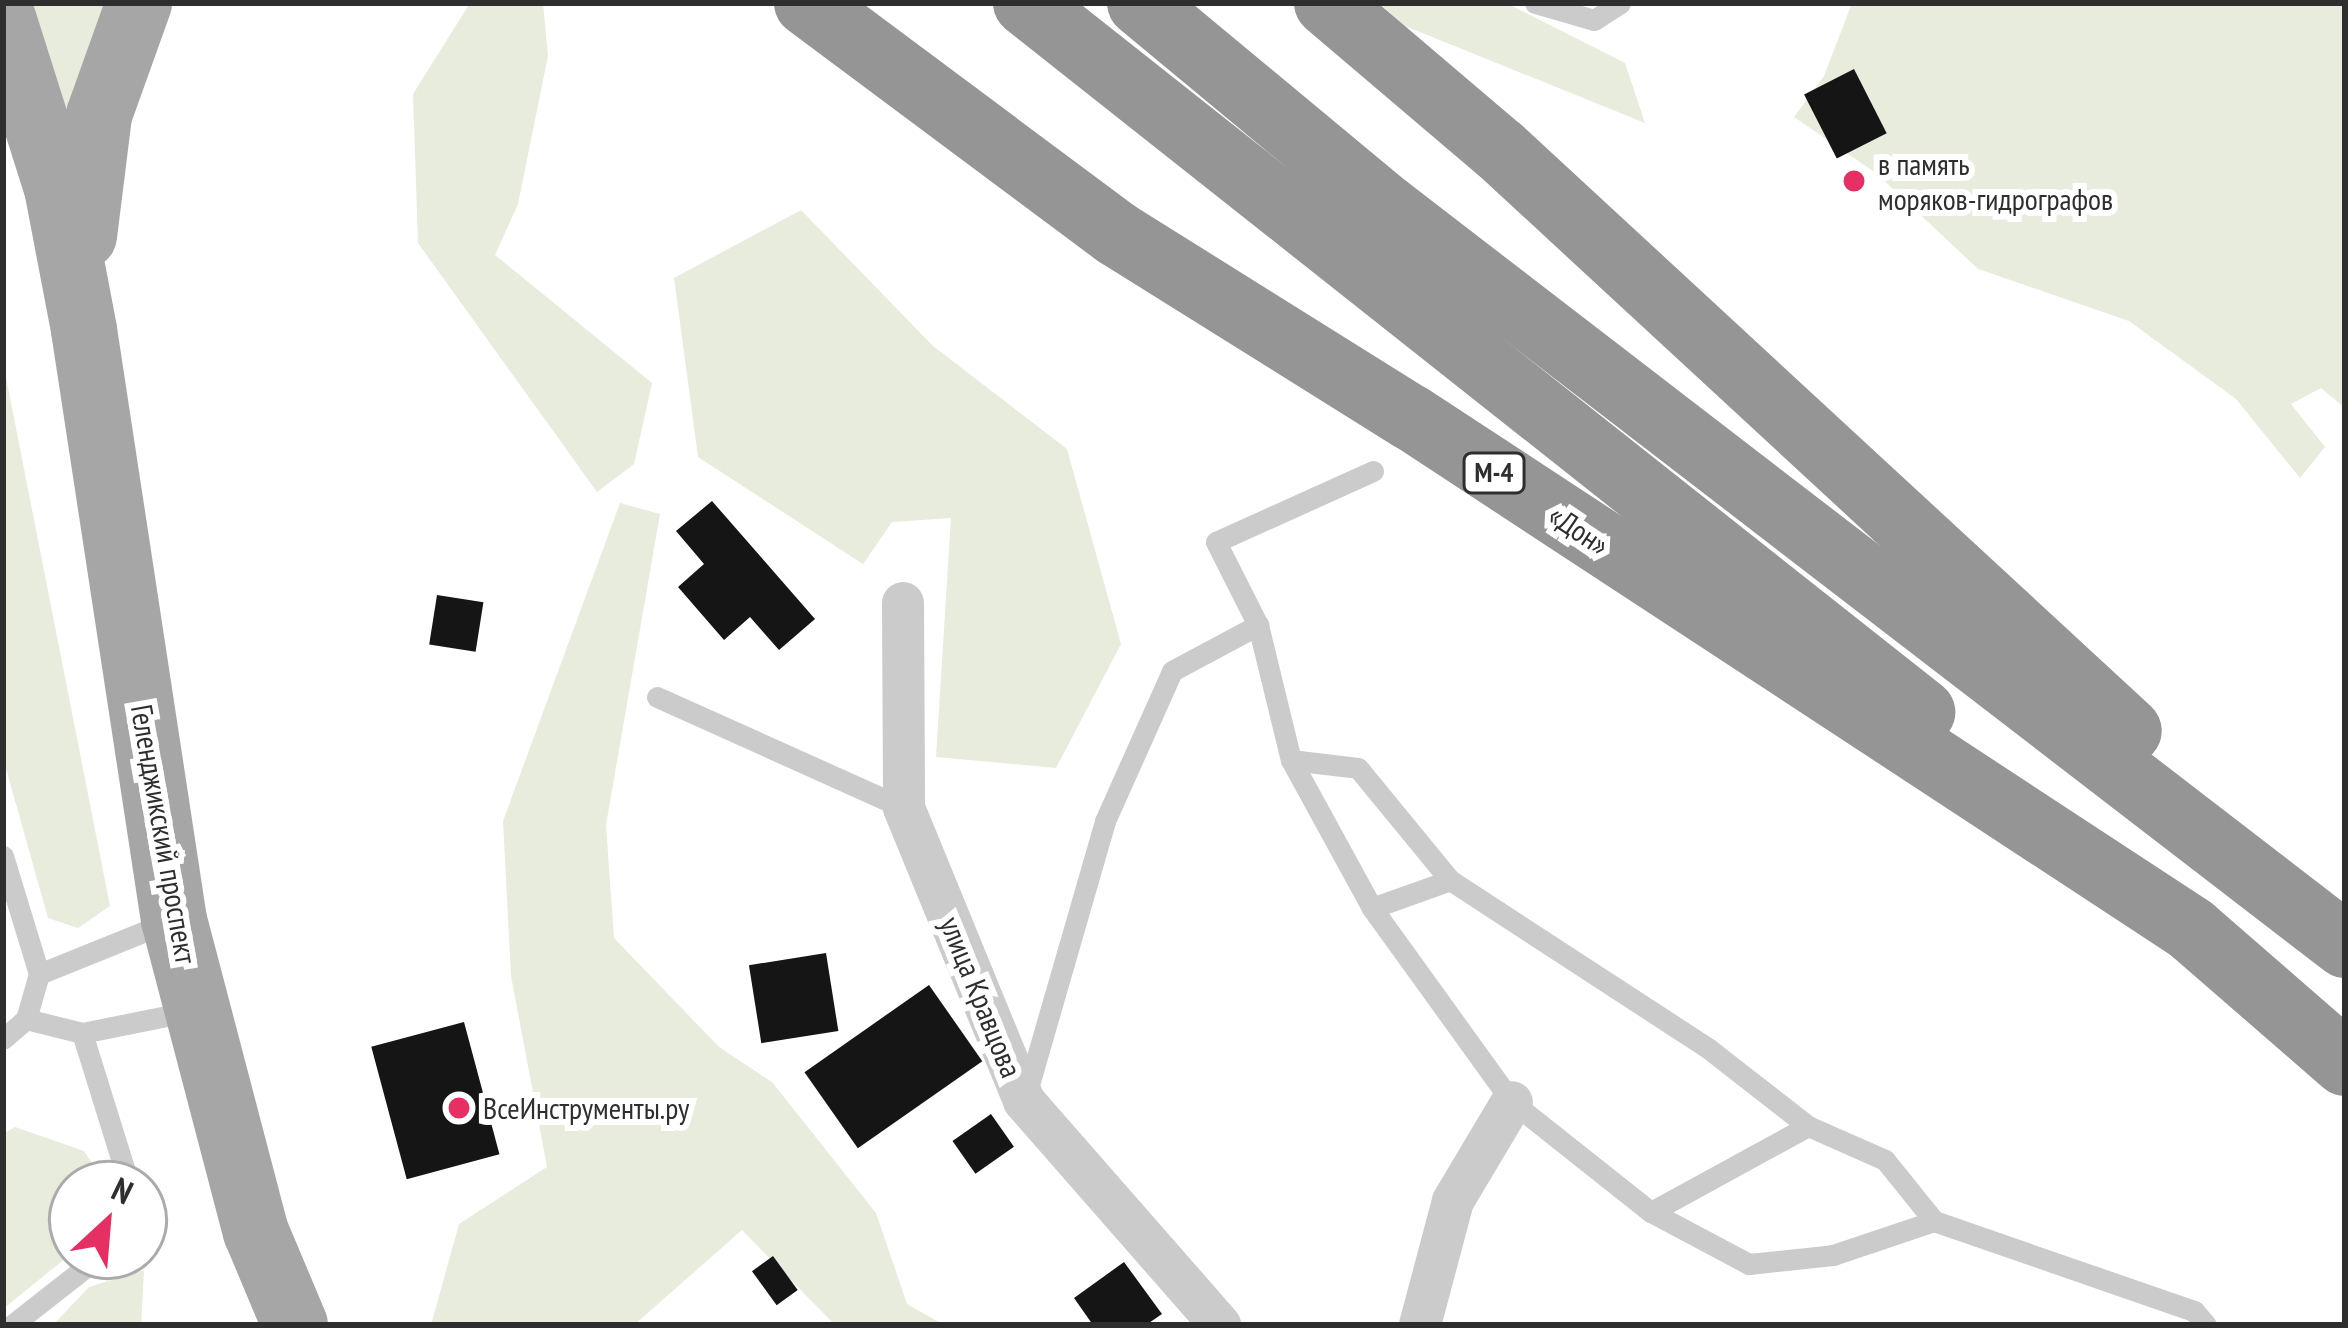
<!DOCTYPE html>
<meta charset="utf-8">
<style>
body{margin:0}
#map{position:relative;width:2348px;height:1328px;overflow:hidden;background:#fff;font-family:"PT Sans Narrow",sans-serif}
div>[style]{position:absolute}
.green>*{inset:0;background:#e8ecdc}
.building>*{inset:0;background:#151515;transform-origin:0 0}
.lane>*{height:21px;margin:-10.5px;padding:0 10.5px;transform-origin:10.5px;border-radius:10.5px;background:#cbcbcb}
.street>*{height:42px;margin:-21px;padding:0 21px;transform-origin:21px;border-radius:21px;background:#cbcbcb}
.primary>*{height:66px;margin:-33px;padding:0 33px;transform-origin:33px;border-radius:33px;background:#a6a6a6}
.highway>*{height:66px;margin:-33px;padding:0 33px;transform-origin:33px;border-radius:33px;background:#959595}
.dots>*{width:33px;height:33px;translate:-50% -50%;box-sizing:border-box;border:6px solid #fff;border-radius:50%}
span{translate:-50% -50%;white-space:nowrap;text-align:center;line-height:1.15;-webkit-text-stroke:12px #fff;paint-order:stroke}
.shield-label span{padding:3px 9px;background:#fff;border:3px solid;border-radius:9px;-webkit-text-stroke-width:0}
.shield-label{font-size:27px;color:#2e2e2e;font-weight:700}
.poi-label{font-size:30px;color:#2e2e2e}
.left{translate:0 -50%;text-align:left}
.street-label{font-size:30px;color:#2e2e2e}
.frame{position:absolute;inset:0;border:6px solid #2e2e2e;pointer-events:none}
.north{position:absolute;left:48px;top:1160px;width:120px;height:120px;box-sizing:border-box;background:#fff;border:3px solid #ababab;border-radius:50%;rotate:26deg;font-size:33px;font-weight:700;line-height:48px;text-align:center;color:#2e2e2e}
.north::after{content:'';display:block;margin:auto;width:42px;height:54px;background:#e62f63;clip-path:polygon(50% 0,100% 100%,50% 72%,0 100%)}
</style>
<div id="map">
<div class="green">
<div style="clip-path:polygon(5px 3px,118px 3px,73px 188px)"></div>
<div style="clip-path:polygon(470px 3px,543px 3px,548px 56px,518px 204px,495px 255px,652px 383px,634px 464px,597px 492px,418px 243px,413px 94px)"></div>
<div style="clip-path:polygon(1379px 3px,1506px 3px,1625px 63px,1645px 123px,1405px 26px)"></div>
<div style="clip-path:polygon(1852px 3px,2345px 3px,2345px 408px,2321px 388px,2291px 404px,2325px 447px,2300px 478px,2236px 399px,2129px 321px,1978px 269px,1876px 173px,1794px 117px,1824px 76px)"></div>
<div style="clip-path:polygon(801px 210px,933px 346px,1067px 449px,1121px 644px,1056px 768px,936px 757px,951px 518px,892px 522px,863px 564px,698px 457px,674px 278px)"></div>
<div style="clip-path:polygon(3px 362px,110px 906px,78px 928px,48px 918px,3px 758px)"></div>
<div style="clip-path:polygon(620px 503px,660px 514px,606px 825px,614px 938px,719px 1047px,772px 1082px,876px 1213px,907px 1304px,944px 1325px,835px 1325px,742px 1230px,634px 1325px,431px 1325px,459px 1224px,547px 1167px,511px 976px,503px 821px)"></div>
<div style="clip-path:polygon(15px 1127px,84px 1151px,106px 1184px,72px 1184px,72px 1253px,3px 1309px,3px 1134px)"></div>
<div style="clip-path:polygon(144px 1270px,141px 1325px,53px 1325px,89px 1287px)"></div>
</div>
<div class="building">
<div style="left:1854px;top:69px;width:72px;height:56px;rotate:63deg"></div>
<div style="clip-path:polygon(712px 501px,815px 619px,779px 650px,750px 617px,724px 640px,678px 587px,704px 564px,676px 531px)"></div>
<div style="left:437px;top:595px;width:47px;height:50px;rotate:9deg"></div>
<div style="left:826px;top:953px;width:79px;height:78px;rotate:81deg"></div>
<div style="left:929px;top:985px;width:93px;height:152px;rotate:55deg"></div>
<div style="left:464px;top:1022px;width:137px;height:96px;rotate:75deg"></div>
<div style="left:991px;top:1114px;width:40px;height:47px;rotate:55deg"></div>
<div style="left:773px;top:1256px;width:42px;height:26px;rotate:54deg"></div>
<div style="clip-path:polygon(1124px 1262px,1162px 1314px,1146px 1325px,1093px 1325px,1074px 1298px)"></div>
</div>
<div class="lane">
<div style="left:1535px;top:3px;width:61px;rotate:16.1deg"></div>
<div style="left:1594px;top:20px;width:31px;rotate:-33deg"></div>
<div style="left:1373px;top:471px;width:172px;rotate:155.7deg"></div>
<div style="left:1216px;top:542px;width:93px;rotate:63.2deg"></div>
<div style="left:1258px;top:625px;width:139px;rotate:76.3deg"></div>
<div style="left:1291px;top:760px;width:169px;rotate:61.3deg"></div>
<div style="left:1372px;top:908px;width:239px;rotate:54.2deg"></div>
<div style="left:1512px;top:1102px;width:177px;rotate:38.4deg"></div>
<div style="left:1651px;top:1212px;width:179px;rotate:-28.7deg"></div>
<div style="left:657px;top:697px;width:271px;rotate:24.2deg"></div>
<div style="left:1291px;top:760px;width:67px;rotate:6.8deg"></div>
<div style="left:1358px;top:768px;width:145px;rotate:50.6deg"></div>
<div style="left:1450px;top:880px;width:309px;rotate:33.1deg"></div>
<div style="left:1709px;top:1049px;width:125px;rotate:37.9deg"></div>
<div style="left:1808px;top:1126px;width:84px;rotate:23.8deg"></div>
<div style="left:1885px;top:1160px;width:78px;rotate:51.2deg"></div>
<div style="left:1934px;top:1221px;width:275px;rotate:19.1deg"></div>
<div style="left:2194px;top:1311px;width:18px;rotate:49deg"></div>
<div style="left:3px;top:856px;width:123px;rotate:73deg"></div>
<div style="left:39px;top:974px;width:47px;rotate:106.1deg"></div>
<div style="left:26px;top:1019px;width:30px;rotate:139deg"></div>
<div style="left:1372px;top:908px;width:83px;rotate:-19.7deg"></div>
<div style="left:39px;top:974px;width:139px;rotate:-22deg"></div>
<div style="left:26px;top:1019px;width:58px;rotate:14deg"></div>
<div style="left:82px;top:1033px;width:112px;rotate:-11.3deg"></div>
<div style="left:82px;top:1033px;width:158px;rotate:72.7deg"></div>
<div style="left:1026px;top:1095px;width:285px;rotate:-73.9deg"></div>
<div style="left:1105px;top:821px;width:164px;rotate:-65.9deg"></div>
<div style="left:1172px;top:671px;width:98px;rotate:-28.1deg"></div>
<div style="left:1651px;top:1212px;width:111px;rotate:28deg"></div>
<div style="left:1749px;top:1264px;width:84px;rotate:-6.1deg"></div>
<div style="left:1833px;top:1255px;width:107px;rotate:-18.6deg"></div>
<div style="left:12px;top:1325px;width:112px;rotate:-38.1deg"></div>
</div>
<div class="street">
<div style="left:903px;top:603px;width:205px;rotate:89.7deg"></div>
<div style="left:904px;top:808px;width:317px;rotate:67.7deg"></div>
<div style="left:1024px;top:1101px;width:298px;rotate:48.8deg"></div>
<div style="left:1420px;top:1325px;width:128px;rotate:-75.1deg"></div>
<div style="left:1453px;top:1201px;width:115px;rotate:-59.2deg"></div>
</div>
<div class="primary">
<div style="left:3px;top:18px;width:178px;rotate:72.4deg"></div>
<div style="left:57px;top:188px;width:145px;rotate:79.2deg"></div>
<div style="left:84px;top:330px;width:597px;rotate:81.33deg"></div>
<div style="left:174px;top:920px;width:323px;rotate:75.3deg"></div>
<div style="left:256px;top:1232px;width:101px;rotate:67.2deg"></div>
<div style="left:84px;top:236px;width:122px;rotate:-82.9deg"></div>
<div style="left:99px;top:115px;width:119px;rotate:-70.3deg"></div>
</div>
<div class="highway">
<div style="left:807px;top:3px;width:387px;rotate:36.7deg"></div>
<div style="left:1117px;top:234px;width:348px;rotate:32deg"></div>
<div style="left:1412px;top:418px;width:932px;rotate:33.26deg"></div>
<div style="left:2191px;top:929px;width:204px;rotate:41deg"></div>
<div style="left:1026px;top:3px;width:1143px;rotate:38.35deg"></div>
<div style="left:1140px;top:3px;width:321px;rotate:39.7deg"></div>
<div style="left:1387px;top:208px;width:1209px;rotate:37.57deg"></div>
<div style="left:1327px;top:3px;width:227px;rotate:40.4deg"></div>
<div style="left:1500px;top:150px;width:856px;rotate:42.73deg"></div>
</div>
<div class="dots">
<div style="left:1854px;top:181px;background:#e62f63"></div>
<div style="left:459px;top:1108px;background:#e62f63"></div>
</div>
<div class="shield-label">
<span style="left:1494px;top:473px">М-4</span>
</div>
<div class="poi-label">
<span class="left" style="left:1878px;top:181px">в память<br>моряков-гидрографов</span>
<span class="left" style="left:483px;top:1108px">ВсеИнструменты.ру</span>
</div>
<div class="street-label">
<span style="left:1579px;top:530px;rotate:34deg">«Дон»</span>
<span style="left:164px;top:834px;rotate:80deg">Геленджикский проспект</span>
<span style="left:981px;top:997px;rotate:68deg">улица Кравцова</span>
</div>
<div class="frame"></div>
<div class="north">N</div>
</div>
